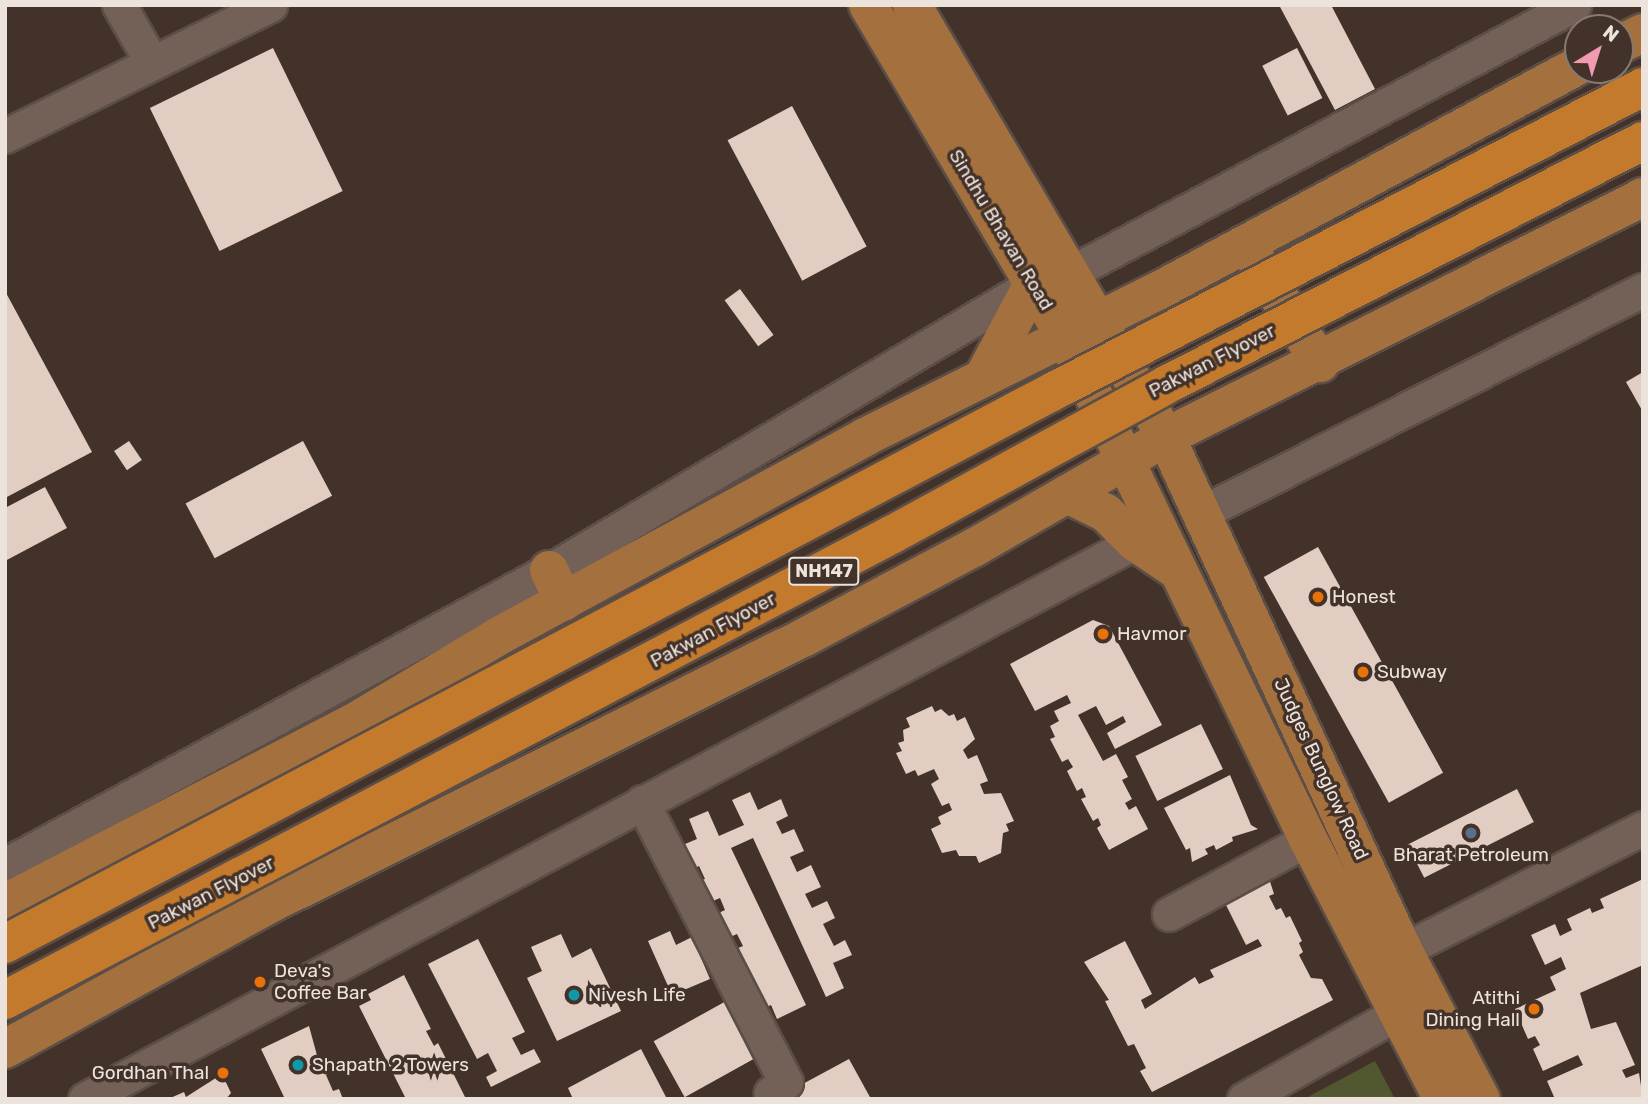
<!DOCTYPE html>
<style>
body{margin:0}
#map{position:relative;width:1648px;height:1104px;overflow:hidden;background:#423229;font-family:Rubik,sans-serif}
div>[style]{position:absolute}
.green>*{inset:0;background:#51572f}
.building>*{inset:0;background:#e2cdc3;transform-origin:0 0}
.roads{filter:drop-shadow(2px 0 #5b4e47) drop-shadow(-2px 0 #5b4e47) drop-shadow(0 2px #5b4e47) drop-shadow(0 -2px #5b4e47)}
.minor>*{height:33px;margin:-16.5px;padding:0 16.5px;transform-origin:16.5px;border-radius:16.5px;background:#736158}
.major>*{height:38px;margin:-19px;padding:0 19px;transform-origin:19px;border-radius:19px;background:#a4703e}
.bridges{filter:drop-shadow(2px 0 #5b4e47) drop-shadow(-2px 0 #5b4e47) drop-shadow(0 2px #5b4e47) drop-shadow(0 -2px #5b4e47)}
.highway-bridge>*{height:38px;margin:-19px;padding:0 19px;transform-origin:19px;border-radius:19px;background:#c47a2d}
.dots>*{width:19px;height:19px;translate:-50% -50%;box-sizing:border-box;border:4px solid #423229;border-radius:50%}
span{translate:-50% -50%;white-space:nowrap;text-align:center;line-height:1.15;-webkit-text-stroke:7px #423229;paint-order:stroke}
.shield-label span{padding:2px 5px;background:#423229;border:2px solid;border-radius:5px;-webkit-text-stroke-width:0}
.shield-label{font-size:18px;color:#ede3dd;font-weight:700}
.street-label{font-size:19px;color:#ede3dd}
.poi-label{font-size:19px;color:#ede3dd}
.left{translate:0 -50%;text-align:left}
.right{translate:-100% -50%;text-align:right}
.frame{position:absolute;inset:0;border:7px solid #ede3dd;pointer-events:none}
.north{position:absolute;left:1564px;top:14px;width:70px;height:70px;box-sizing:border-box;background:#423229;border:2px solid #867971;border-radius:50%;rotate:38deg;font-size:19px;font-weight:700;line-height:28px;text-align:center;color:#ede3dd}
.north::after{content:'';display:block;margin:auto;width:24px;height:32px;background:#f19ab2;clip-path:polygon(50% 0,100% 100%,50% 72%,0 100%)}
</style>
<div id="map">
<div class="green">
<div style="clip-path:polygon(1375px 1061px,1395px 1099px,1304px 1099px)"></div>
</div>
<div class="building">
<div style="clip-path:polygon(1279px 5px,1331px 5px,1375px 89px,1335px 110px)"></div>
<div style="left:273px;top:48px;width:159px;height:137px;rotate:64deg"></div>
<div style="left:1297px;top:48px;width:56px;height:39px;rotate:63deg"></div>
<div style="left:792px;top:106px;width:159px;height:73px;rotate:62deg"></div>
<div style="left:740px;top:289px;width:57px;height:19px;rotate:54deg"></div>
<div style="clip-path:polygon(5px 291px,92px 452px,5px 498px)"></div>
<div style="clip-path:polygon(1643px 372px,1643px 412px,1626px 382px)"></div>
<div style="left:129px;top:441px;width:23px;height:18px;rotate:56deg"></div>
<div style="left:303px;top:441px;width:62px;height:133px;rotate:62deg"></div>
<div style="clip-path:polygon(45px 487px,67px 528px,5px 561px,5px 508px)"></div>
<div style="left:1318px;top:547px;width:258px;height:62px;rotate:61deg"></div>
<div style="clip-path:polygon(1093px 620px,1109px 626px,1162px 725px,1115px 749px,1107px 733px,1126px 722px,1123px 716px,1106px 725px,1096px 706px,1078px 715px,1103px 761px,1116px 754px,1128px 777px,1122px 780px,1132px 799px,1125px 803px,1129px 810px,1136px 806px,1148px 829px,1109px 850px,1097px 828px,1101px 825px,1098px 818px,1093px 821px,1081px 799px,1086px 797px,1082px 788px,1077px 791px,1067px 771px,1073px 767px,1068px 759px,1062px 762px,1050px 739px,1055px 737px,1050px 726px,1059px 721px,1054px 711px,1071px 703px,1067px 695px,1035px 711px,1010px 664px)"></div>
<div style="clip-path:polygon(932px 706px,935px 712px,941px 709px,949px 716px,954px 714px,957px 721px,965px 717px,975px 739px,963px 750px,968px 759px,977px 755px,988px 781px,980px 784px,984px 794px,1001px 793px,1014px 821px,1006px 824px,1009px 831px,1003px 833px,1001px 853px,979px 863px,976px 856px,959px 856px,956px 850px,942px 853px,931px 829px,941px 824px,938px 817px,952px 810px,949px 803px,942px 806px,931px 784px,939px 779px,934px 769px,918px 776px,915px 770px,906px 774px,896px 753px,902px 751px,898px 743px,904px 741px,903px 730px,910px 727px,906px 718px)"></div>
<div style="left:1201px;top:724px;width:50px;height:73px;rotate:64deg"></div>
<div style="clip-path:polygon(1230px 775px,1251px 825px,1258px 829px,1232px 837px,1233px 841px,1216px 850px,1214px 845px,1205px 849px,1208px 854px,1192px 862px,1190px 848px,1186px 850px,1164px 808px)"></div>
<div style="left:1517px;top:789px;width:37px;height:123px;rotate:63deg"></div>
<div style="clip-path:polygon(750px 792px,758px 810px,781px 799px,788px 816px,776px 822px,782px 834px,794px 829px,804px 851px,790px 857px,797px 872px,811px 865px,821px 887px,805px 894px,812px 908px,827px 901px,835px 918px,823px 924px,834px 946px,845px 940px,852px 955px,833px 963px,844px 988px,826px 997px,753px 838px,731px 848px,806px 1005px,777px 1019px,771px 1005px,753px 1013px,726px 953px,743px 946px,737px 934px,721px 941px,710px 917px,725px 910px,720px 898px,704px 905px,694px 883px,705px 879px,699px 866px,689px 871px,678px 847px,697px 839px,689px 819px,708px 811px,719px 836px,744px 825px,732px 800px)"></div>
<div style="clip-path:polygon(1266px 869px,1274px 894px,1269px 896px,1276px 910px,1281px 908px,1286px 918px,1290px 916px,1302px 941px,1299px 943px,1303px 952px,1299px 955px,1311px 978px,1322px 979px,1333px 1000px,1152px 1092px,1140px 1071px,1146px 1068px,1134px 1044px,1128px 1046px,1105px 1001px,1109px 1000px,1084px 962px,1125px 941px,1152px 994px,1141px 1000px,1145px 1009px,1195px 977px,1199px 984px,1214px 977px,1210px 970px,1262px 946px,1258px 939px,1246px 945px,1220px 893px)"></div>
<div style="clip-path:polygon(1643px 879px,1643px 965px,1580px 993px,1591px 1029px,1616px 1022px,1635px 1065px,1622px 1070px,1626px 1078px,1639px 1073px,1643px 1099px,1555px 1099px,1547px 1081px,1583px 1065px,1578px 1055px,1543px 1071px,1533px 1049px,1540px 1045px,1535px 1036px,1528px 1039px,1515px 1009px,1556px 990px,1550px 977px,1566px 969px,1561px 957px,1545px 965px,1531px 935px,1555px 924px,1560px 936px,1572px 930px,1567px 919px,1590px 908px,1592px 913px,1604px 908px,1600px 899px)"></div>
<div style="clip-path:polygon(670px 931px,676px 945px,692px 937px,710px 979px,672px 995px,648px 941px)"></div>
<div style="clip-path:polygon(561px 934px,572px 958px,591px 948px,621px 1011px,557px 1041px,527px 978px,542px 971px,531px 947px)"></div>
<div style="clip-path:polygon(478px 939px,525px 1032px,512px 1038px,521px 1055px,534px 1049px,541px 1062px,491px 1087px,486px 1077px,497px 1071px,488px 1053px,477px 1059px,428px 964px)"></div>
<div style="clip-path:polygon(404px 975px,431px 1029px,426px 1031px,434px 1046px,438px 1043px,466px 1099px,406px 1099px,359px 1006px,371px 1000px,368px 994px)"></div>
<div style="left:728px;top:1000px;width:64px;height:85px;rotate:61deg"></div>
<div style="clip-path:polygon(309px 1026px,318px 1059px,323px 1056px,331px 1072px,326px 1075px,333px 1091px,339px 1089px,343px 1099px,285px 1099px,261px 1049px)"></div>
<div style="clip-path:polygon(641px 1049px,667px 1099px,573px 1099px,568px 1088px)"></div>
<div style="clip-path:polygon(849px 1059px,871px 1099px,790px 1099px,786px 1093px)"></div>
<div style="clip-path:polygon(222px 1074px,231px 1093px,226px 1099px,168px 1099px,184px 1092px,186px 1097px)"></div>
</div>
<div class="roads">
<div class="minor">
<div style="left:119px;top:5px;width:64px;rotate:60.3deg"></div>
<div style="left:5px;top:136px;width:296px;rotate:-26.3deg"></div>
<div style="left:1070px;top:273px;width:571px;rotate:-28deg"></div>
<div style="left:1203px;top:512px;width:493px;rotate:-26.8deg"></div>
<div style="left:642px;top:802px;width:315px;rotate:62.8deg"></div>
<div style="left:786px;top:1082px;width:19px;rotate:144deg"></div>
<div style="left:5px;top:865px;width:628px;rotate:-28.44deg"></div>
<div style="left:557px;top:566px;width:553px;rotate:-30.64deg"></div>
<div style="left:1169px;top:914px;width:158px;rotate:-28.3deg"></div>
<div style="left:1382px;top:961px;width:293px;rotate:-27deg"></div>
<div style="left:85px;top:1099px;width:1189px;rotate:-27.94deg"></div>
<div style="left:1244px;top:1099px;width:201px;rotate:-29.2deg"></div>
</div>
<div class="major">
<div style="left:868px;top:5px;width:387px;rotate:59.3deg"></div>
<div style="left:1066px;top:338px;width:556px;rotate:64.22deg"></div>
<div style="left:1308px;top:839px;width:293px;rotate:62.6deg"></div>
<div style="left:912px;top:5px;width:501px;rotate:59.55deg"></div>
<div style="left:1166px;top:437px;width:565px;rotate:65.2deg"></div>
<div style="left:1403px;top:950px;width:168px;rotate:62.4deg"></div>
<div style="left:1620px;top:44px;width:25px;rotate:-26deg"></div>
<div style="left:1251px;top:252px;width:131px;rotate:58.1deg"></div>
<div style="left:983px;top:378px;width:106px;rotate:-62deg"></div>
<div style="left:1067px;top:494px;width:43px;rotate:26deg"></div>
<div style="left:1106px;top:513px;width:41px;rotate:45deg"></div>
<div style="left:1135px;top:542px;width:48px;rotate:34deg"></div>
<div style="left:549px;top:570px;width:35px;rotate:65deg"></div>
<div style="left:5px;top:903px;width:390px;rotate:-27.4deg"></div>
<div style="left:351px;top:724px;width:172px;rotate:-30.7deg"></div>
<div style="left:499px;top:636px;width:417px;rotate:-28.5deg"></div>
<div style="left:865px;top:437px;width:327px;rotate:-26.5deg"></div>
<div style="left:1158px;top:291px;width:476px;rotate:-28.2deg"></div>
<div style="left:5px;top:1049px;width:307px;rotate:-28.7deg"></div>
<div style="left:274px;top:902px;width:591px;rotate:-26.52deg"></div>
<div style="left:803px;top:638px;width:195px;rotate:-27.9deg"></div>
<div style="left:975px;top:547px;width:220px;rotate:-29.9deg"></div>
<div style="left:1166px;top:437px;width:534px;rotate:-26.71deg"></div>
</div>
</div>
<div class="bridges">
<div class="highway-bridge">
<div style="left:5px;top:944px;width:1184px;rotate:-27.8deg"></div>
<div style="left:1052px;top:392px;width:665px;rotate:-27.3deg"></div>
<div style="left:5px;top:1000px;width:1003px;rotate:-27.69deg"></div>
<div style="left:893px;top:534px;width:309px;rotate:-28.6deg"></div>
<div style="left:1164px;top:386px;width:538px;rotate:-27.09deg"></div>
</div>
</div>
<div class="dots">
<div style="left:1318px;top:597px;background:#e8710a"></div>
<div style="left:1103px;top:634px;background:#e8710a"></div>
<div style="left:1363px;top:672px;background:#e8710a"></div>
<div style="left:1471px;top:833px;background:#5c6f8a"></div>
<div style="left:260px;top:982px;background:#e8710a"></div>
<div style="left:574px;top:995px;background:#0f9aa8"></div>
<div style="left:1534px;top:1009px;background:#e8710a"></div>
<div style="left:298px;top:1065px;background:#0f9aa8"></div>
<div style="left:223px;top:1073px;background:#e8710a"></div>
</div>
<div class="shield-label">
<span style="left:824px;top:571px">NH147</span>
</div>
<div class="street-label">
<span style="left:1001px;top:230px;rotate:59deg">Sindhu Bhavan Road</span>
<span style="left:1212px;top:361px;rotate:-27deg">Pakwan Flyover</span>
<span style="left:713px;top:630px;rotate:-28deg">Pakwan Flyover</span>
<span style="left:1321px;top:769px;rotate:65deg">Judges Bunglow Road</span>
<span style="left:211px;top:893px;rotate:-27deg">Pakwan Flyover</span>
</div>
<div class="poi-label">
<span class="left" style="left:1332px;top:597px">Honest</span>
<span class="left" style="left:1117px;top:634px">Havmor</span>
<span class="left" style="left:1377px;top:672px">Subway</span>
<span style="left:1471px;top:855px">Bharat Petroleum</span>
<span class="left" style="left:274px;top:982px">Deva's<br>Coffee Bar</span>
<span class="left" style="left:588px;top:995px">Nivesh Life</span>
<span class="right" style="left:1520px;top:1009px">Atithi<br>Dining Hall</span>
<span class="left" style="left:312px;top:1065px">Shapath 2 Towers</span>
<span class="right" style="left:209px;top:1073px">Gordhan Thal</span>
</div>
<div class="frame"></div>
<div class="north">N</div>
</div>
